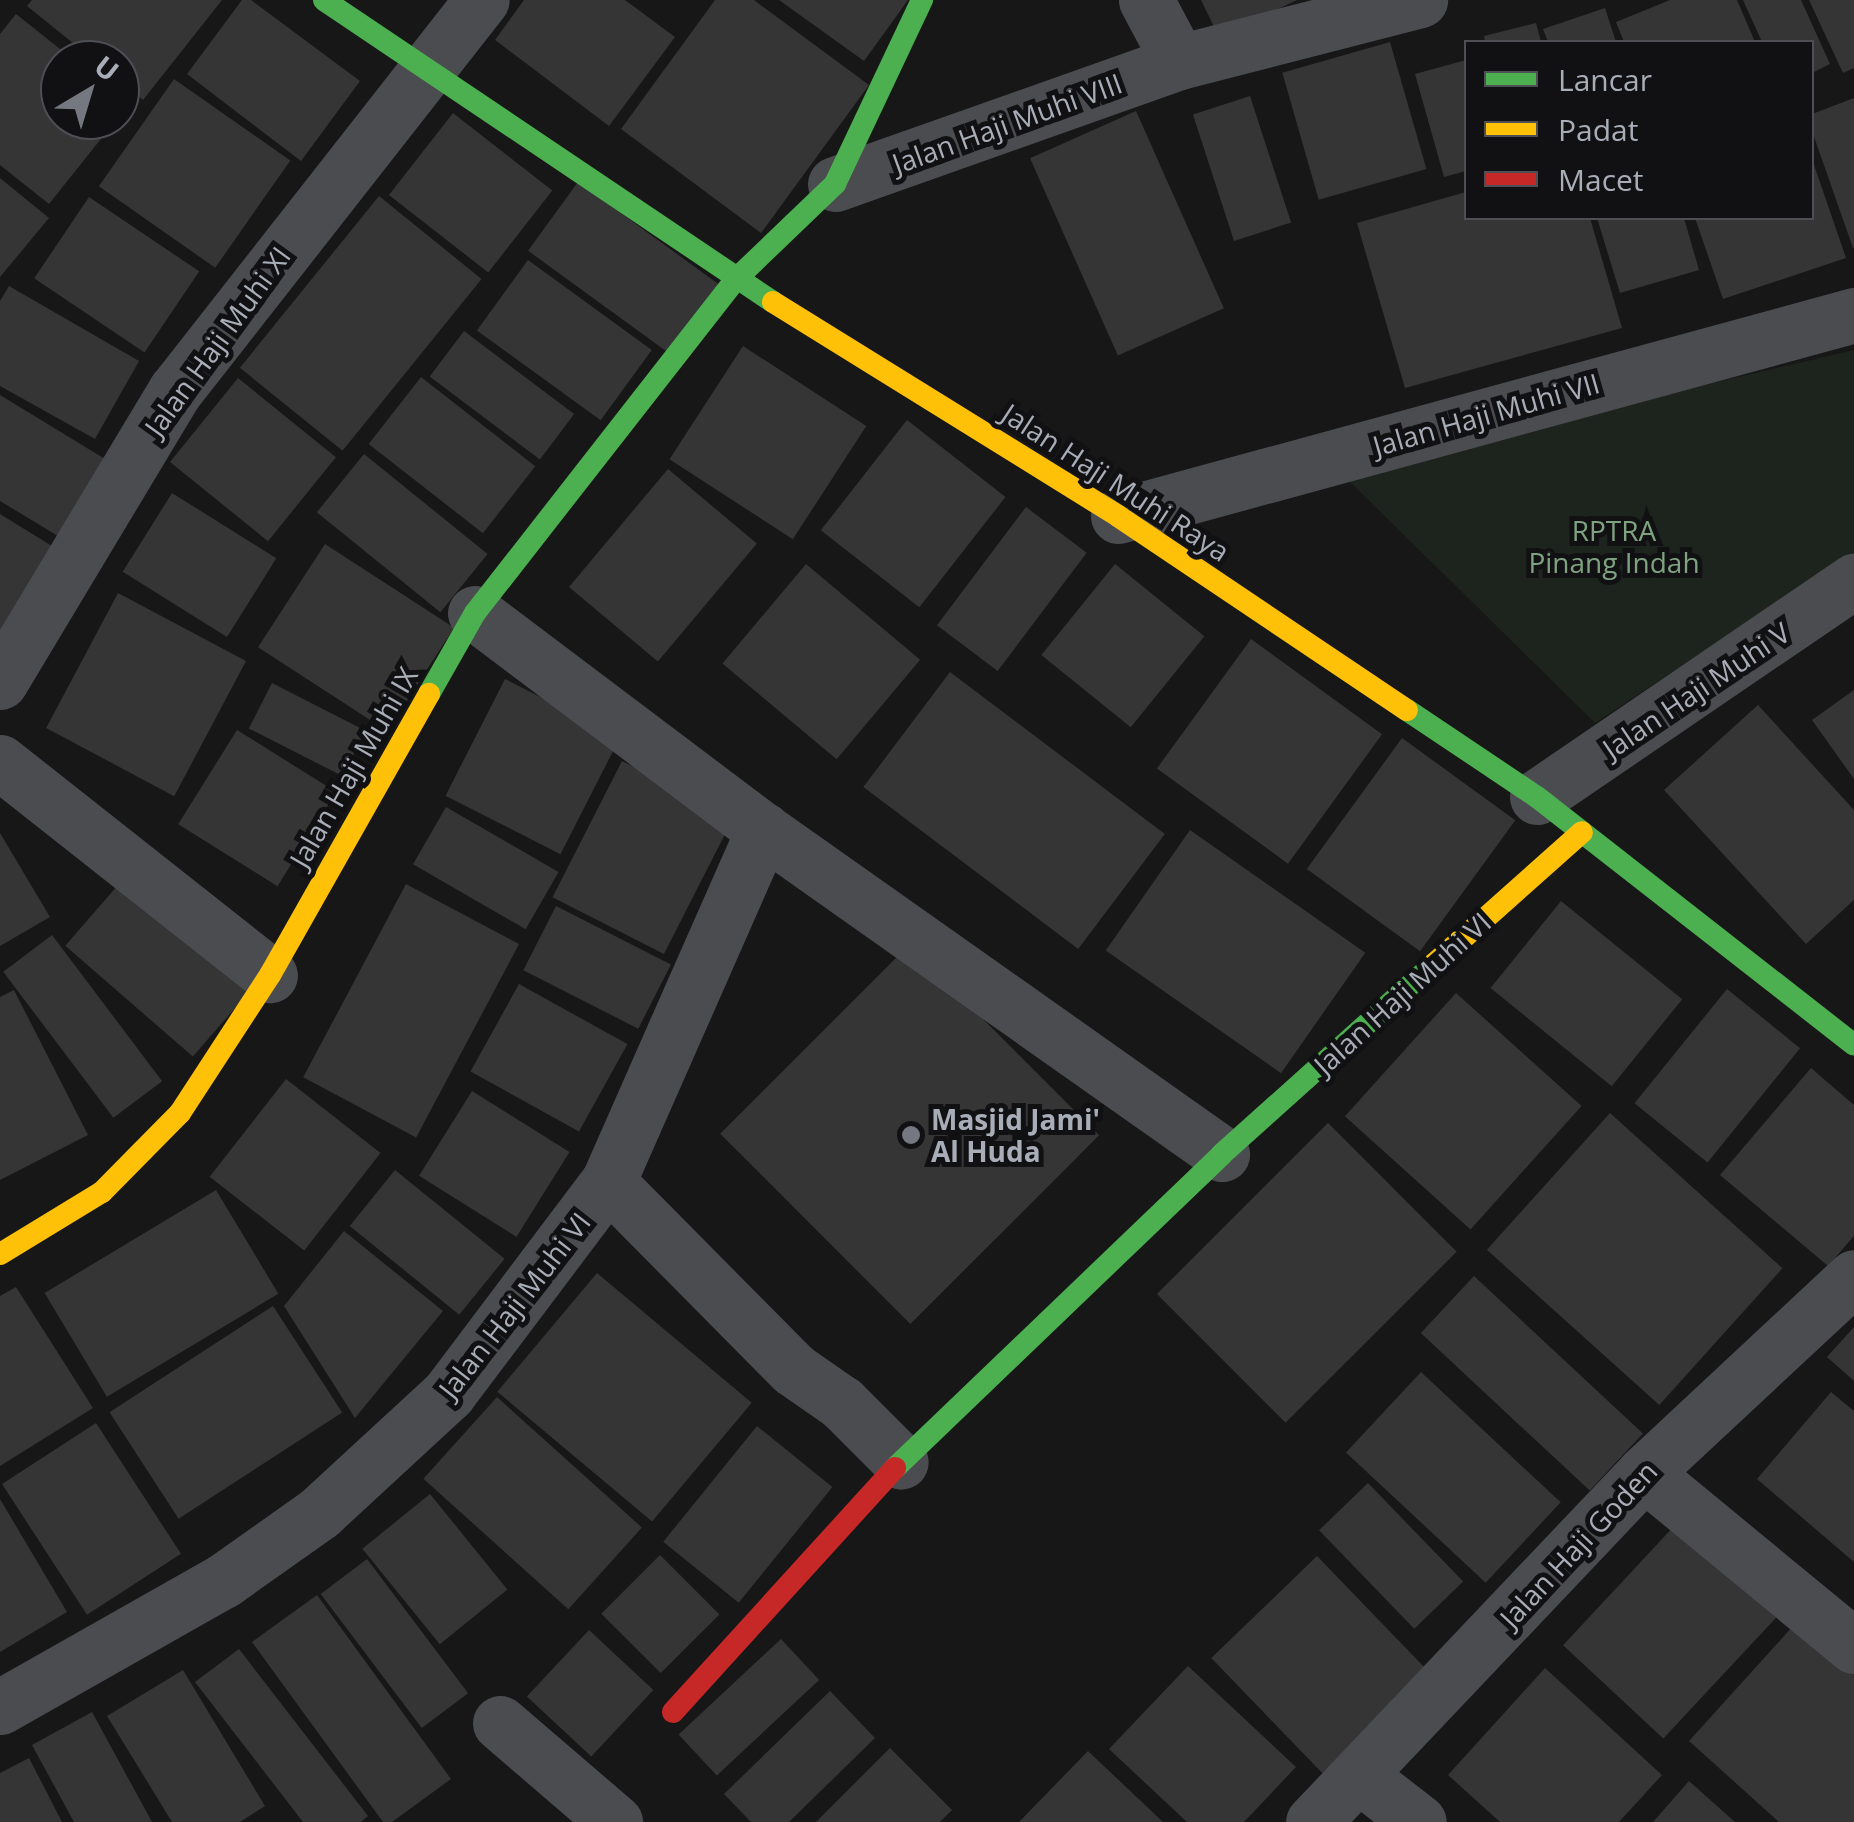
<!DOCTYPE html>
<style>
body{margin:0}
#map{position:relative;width:1854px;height:1822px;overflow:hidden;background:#171717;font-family:"Open Sans",sans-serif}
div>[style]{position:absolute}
.green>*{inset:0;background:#1d241e}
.building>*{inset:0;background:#353536;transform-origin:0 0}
.street>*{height:55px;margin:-27.5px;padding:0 27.5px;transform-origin:27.5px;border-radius:27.5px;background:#4b4c50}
.fast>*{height:22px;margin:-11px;padding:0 11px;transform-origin:11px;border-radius:11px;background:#4caf50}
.slow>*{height:22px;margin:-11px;padding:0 11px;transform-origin:11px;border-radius:11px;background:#ffc107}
.jam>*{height:22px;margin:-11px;padding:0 11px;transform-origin:11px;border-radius:11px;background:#c62828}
.dots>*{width:28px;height:28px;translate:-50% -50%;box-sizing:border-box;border:5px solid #111113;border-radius:50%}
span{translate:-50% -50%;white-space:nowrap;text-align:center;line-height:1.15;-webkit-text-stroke:10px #111113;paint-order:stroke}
.street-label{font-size:28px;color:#a8adb8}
.park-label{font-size:28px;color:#7fa381}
.poi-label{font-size:28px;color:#a8adb8;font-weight:700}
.left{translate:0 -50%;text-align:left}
.legend{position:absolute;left:1464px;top:40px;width:350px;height:180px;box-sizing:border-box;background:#111113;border:2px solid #4d4f55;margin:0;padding:12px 18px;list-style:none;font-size:30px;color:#a8adb8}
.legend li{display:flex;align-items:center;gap:20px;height:50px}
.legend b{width:50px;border:2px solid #4d4f55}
.north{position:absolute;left:40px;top:40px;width:100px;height:100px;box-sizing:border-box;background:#111113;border:2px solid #4d4f55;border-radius:50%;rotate:38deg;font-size:28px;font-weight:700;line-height:40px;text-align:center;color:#a8adb8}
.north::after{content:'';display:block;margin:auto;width:35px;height:45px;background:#757880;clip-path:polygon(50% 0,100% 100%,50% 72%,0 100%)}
</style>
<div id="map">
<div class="green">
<div style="clip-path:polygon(1854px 350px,1854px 552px,1595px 723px,1338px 470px)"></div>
</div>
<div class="building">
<div style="clip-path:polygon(32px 0,222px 0,143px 100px,120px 81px,120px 60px,94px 60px,27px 6px)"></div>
<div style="clip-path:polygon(242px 0,251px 0,360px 81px,301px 161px,187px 74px)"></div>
<div style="clip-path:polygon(524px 0,625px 0,675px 37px,609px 126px,495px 40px)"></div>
<div style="clip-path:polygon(715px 0,754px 0,869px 85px,761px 233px,621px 129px)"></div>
<div style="clip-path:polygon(779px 0,908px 0,864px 61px)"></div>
<div style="clip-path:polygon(1201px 0,1297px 0,1219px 37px)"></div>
<div style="clip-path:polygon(1670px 0,1737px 0,1755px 42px,1624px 42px,1616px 22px)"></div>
<div style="clip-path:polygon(1743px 0,1801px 0,1830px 64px,1812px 73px,1812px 42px,1762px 42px)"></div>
<div style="clip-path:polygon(1809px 0,1854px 0,1854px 68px,1843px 73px)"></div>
<div style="clip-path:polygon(1605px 8px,1616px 42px,1548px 42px,1543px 29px)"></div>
<div style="clip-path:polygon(16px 14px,74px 60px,60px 60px,60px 120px,116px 120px,49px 204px,0 165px,0 34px)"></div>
<div style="clip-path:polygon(1536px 23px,1541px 42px,1485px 42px,1484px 36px)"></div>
<div style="left:1390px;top:42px;width:132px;height:112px;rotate:74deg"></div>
<div style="clip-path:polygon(1466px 60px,1466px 171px,1444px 177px,1415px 74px)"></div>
<div style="left:174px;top:79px;width:142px;height:131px;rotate:35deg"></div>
<div style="left:1250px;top:96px;width:133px;height:60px;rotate:72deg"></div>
<div style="clip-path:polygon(1854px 98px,1854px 248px,1853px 248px,1812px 131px,1812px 114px)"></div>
<div style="left:1136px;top:111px;width:216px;height:116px;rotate:66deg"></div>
<div style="left:453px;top:113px;width:126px;height:104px;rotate:38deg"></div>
<div style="clip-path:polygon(1812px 159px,1846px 258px,1723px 299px,1695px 218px,1812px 218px)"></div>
<div style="clip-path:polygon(0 178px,49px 218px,0 277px)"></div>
<div style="left:578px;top:182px;width:176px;height:85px;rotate:36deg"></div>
<div style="clip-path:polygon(1466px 192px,1466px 218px,1590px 218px,1622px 328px,1405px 388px,1357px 223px)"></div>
<div style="left:379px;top:196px;width:132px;height:221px;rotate:39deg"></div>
<div style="left:89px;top:197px;width:133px;height:98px;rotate:34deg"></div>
<div style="clip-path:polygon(1597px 218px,1684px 218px,1699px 270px,1620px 293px)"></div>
<div style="left:528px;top:260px;width:153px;height:87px;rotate:36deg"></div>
<div style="clip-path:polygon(9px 286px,139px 361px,95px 439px,0 386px,0 301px)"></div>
<div style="left:464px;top:331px;width:138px;height:57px;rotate:37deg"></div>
<div style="left:743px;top:346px;width:147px;height:135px;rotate:33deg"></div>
<div style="left:421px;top:377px;width:145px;height:85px;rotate:38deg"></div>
<div style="left:238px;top:378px;width:126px;height:108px;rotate:39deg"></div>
<div style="clip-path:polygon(0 395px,105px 459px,58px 536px,0 501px)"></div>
<div style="left:907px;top:420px;width:125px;height:140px;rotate:38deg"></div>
<div style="left:364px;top:454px;width:159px;height:75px;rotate:39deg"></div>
<div style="left:668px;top:469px;width:116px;height:154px;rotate:40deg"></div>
<div style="left:172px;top:493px;width:123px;height:93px;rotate:32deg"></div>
<div style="left:1026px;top:507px;width:76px;height:148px;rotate:37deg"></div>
<div style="clip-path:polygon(0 514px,60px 551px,0 646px)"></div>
<div style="left:325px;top:544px;width:154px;height:123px;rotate:33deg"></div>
<div style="left:806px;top:564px;width:149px;height:130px;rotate:40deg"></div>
<div style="left:1115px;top:564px;width:115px;height:117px;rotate:39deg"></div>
<div style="left:118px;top:593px;width:145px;height:153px;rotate:28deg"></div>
<div style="left:1251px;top:639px;width:162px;height:160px;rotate:36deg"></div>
<div style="left:950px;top:672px;width:269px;height:144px;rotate:37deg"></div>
<div style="left:505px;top:679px;width:129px;height:131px;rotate:27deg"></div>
<div style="left:272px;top:683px;width:105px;height:51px;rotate:27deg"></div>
<div style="clip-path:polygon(1854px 690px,1854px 779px,1812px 720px)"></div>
<div style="clip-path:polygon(1758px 705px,1854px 810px,1854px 900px,1806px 944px,1664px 790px)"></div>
<div style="left:237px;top:730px;width:117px;height:111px;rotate:32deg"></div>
<div style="left:1402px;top:738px;width:140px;height:162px;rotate:36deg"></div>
<div style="left:622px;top:761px;width:125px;height:153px;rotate:27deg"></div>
<div style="left:446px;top:807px;width:130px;height:66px;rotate:30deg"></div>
<div style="left:1190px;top:830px;width:214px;height:147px;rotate:35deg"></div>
<div style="clip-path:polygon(0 833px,50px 917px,0 946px)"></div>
<div style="left:125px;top:877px;width:169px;height:91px;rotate:41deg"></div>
<div style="left:406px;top:884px;width:128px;height:219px;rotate:28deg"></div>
<div style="left:1561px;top:901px;width:156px;height:112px;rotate:39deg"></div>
<div style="left:556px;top:906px;width:129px;height:72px;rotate:27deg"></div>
<div style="left:52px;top:935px;width:183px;height:61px;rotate:53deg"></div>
<div style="left:909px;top:945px;width:269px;height:267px;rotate:45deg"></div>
<div style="left:519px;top:984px;width:124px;height:100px;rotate:29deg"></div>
<div style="left:1727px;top:989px;width:94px;height:147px;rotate:39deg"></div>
<div style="clip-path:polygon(14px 990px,88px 1135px,0 1180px,0 997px)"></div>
<div style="left:1456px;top:993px;width:169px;height:166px;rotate:42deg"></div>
<div style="clip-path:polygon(1811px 1068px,1854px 1105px,1854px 1236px,1828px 1266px,1720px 1175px)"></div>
<div style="left:286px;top:1079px;width:120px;height:124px;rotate:38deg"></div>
<div style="left:472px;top:1091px;width:115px;height:100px;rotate:32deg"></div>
<div style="left:1610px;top:1113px;width:232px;height:184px;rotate:42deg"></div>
<div style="left:1328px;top:1123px;width:182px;height:242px;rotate:45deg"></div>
<div style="left:395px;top:1170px;width:141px;height:72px;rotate:39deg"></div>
<div style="left:216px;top:1190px;width:121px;height:200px;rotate:59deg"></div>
<div style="clip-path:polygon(344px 1231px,443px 1311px,355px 1418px,284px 1306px)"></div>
<div style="left:597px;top:1273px;width:202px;height:155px;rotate:40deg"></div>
<div style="left:1474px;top:1276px;width:231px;height:78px;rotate:43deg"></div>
<div style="clip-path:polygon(16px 1287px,93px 1408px,0 1466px,0 1296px)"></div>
<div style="left:273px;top:1306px;width:127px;height:195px;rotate:57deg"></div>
<div style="clip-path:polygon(1854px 1327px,1854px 1381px,1827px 1357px)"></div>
<div style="left:1421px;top:1372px;width:191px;height:110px;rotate:43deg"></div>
<div style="clip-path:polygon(1831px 1392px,1854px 1411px,1854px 1562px,1757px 1479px)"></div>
<div style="left:497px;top:1397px;width:195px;height:110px;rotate:42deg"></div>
<div style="left:96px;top:1423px;width:156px;height:112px;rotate:57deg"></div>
<div style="left:757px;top:1426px;width:97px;height:149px;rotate:39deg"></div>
<div style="left:1368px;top:1483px;width:137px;height:68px;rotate:46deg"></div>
<div style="left:430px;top:1494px;width:123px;height:87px;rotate:51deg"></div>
<div style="clip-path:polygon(0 1499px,67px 1612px,0 1652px)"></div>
<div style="left:1677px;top:1523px;width:137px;height:167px;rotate:43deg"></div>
<div style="left:660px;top:1555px;width:84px;height:83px;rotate:45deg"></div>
<div style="left:1317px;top:1556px;width:175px;height:147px;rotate:46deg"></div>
<div style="left:367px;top:1559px;width:168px;height:58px;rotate:53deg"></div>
<div style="clip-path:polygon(317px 1595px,451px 1779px,392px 1822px,383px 1822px,252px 1642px)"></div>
<div style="clip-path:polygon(1803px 1615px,1854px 1661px,1854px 1822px,1779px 1822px,1689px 1741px)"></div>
<div style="left:589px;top:1630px;width:88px;height:91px;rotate:43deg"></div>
<div style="left:781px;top:1639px;width:56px;height:140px;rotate:47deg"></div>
<div style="clip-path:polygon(239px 1649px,368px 1816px,361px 1822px,303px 1822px,195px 1682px)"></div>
<div style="clip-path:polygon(1188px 1666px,1296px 1767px,1244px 1822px,1187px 1822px,1109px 1749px)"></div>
<div style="clip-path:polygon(1545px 1668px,1662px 1775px,1619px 1822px,1500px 1822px,1448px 1775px)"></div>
<div style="clip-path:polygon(183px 1670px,265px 1806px,240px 1822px,172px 1822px,107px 1716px)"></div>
<div style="clip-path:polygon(830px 1691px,875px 1738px,789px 1822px,751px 1822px,724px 1794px)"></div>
<div style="clip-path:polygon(92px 1712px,152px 1822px,74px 1822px,32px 1745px)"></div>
<div style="clip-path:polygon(890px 1748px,952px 1810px,940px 1822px,816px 1822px)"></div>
<div style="clip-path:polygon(1088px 1751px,1163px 1822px,1019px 1822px)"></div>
<div style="clip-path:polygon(29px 1758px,62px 1822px,0 1822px,0 1773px)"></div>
<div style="clip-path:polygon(1689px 1781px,1735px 1822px,1653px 1822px)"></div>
</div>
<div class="street">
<div style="left:1146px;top:0;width:70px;rotate:62deg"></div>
<div style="left:835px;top:184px;width:365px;rotate:-19.5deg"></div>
<div style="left:1179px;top:62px;width:249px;rotate:-14.4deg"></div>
<div style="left:1118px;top:516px;width:763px;rotate:-15.27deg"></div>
<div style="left:475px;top:613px;width:361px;rotate:37deg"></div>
<div style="left:763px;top:830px;width:562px;rotate:35.22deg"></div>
<div style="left:0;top:682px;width:340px;rotate:-59deg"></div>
<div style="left:175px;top:391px;width:497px;rotate:-51.9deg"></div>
<div style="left:0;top:762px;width:344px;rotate:38.3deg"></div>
<div style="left:1537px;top:797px;width:384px;rotate:-34.3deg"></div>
<div style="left:608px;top:1182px;width:263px;rotate:45.3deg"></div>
<div style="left:793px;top:1369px;width:60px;rotate:34.8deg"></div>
<div style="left:842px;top:1403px;width:83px;rotate:45deg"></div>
<div style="left:1644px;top:1473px;width:272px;rotate:39.5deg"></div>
<div style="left:0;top:1707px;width:256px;rotate:-29.5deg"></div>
<div style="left:223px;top:1581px;width:118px;rotate:-35.3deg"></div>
<div style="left:319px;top:1513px;width:176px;rotate:-42.7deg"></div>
<div style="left:448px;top:1394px;width:266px;rotate:-53deg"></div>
<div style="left:608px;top:1182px;width:385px;rotate:-66.2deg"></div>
<div style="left:500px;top:1723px;width:152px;rotate:40.7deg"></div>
<div style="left:1361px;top:1777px;width:73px;rotate:37.8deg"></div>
<div style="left:1313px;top:1822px;width:481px;rotate:-46.5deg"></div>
<div style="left:1644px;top:1473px;width:287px;rotate:-43deg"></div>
</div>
<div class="fast">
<div style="left:324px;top:0;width:541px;rotate:33.93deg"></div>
<div style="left:429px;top:694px;width:93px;rotate:-60.4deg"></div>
<div style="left:475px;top:613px;width:424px;rotate:-52deg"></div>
<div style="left:736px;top:279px;width:137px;rotate:-43.8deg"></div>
<div style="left:835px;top:184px;width:204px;rotate:-64.7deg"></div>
<div style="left:1407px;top:710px;width:156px;rotate:33.8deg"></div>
<div style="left:1537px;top:797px;width:402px;rotate:38deg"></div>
<div style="left:895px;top:1468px;width:453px;rotate:-43.8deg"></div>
<div style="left:1222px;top:1154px;width:285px;rotate:-41.9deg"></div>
</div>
<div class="slow">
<div style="left:773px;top:302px;width:406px;rotate:31.8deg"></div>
<div style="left:1118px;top:516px;width:348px;rotate:33.9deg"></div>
<div style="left:1434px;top:964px;width:198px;rotate:-41.7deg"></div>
<div style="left:0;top:1254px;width:119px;rotate:-31.3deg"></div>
<div style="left:102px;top:1192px;width:111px;rotate:-45.4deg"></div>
<div style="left:180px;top:1113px;width:165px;rotate:-56.9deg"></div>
<div style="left:270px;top:975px;width:323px;rotate:-60.5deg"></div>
</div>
<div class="jam">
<div style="left:673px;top:1712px;width:330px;rotate:-47.7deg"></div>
</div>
<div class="dots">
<div style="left:911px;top:1135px;background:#757880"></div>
</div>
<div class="street-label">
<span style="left:1007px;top:123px;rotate:-20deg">Jalan Haji Muhi VIII</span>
<span style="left:217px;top:341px;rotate:-54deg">Jalan Haji Muhi XI</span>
<span style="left:1486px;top:414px;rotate:-16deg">Jalan Haji Muhi VII</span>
<span style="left:1116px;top:482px;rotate:33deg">Jalan Haji Muhi Raya</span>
<span style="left:1696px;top:690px;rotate:-34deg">Jalan Haji Muhi V</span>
<span style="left:353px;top:767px;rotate:-60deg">Jalan Haji Muhi IX</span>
<span style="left:1402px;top:993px;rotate:-42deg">Jalan Haji Muhi VI</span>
<span style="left:514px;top:1305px;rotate:-52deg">Jalan Haji Muhi VI</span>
<span style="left:1578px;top:1544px;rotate:-47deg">Jalan Haji Goden</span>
</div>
<div class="park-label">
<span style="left:1614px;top:546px">RPTRA<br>Pinang Indah</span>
</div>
<div class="poi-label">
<span class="left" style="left:931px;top:1135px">Masjid Jami'<br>Al Huda</span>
</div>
<ul class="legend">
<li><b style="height:12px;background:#4caf50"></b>Lancar</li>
<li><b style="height:12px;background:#ffc107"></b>Padat</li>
<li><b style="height:12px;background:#c62828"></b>Macet</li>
</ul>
<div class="north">U</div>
</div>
